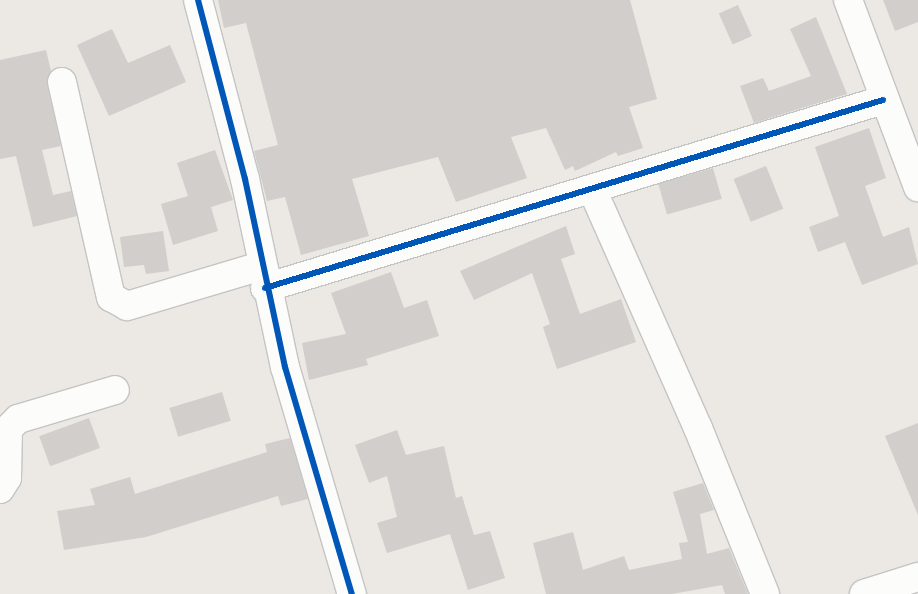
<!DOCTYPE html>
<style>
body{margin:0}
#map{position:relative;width:918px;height:594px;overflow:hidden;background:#ece8e4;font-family:"DejaVu Sans",sans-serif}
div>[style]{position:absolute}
.building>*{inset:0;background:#d1cecb;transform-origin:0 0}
.roads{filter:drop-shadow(1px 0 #c5c4c5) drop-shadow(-1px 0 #c5c4c5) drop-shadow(0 1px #c5c4c5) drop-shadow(0 -1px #c5c4c5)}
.minor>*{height:28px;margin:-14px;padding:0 14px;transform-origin:14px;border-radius:14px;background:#fcfcfb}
.cycleway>*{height:6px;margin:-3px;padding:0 3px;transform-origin:3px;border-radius:3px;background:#0057b8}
span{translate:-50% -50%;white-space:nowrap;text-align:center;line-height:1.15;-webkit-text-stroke:4.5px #fff;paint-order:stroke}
</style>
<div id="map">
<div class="building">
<div style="clip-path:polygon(218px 0,630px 0,657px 99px,629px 107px,643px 148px,618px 156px,616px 152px,575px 171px,573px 166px,565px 170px,546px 128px,511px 137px,527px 178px,456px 202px,438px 157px,352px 179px,369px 236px,301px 255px,285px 197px,267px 201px,254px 151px,278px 145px,246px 23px,224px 28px)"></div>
<div style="clip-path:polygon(883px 0,918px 0,918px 22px,895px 31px)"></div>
<div style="left:738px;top:5px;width:34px;height:21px;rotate:66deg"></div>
<div style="clip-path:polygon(816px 17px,847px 94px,754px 123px,740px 86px,763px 78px,769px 91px,811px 76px,790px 29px)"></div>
<div style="clip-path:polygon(112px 29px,128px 63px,170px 45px,186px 82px,109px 116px,77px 45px)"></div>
<div style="clip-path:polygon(46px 50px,51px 71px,47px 85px,61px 146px,42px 150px,53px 195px,71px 191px,77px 216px,33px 227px,16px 156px,0 159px,0 60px)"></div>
<div style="clip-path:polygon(869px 128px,886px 178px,865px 186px,883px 237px,909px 227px,918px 264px,862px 285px,845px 242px,818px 252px,809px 227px,839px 216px,815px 147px)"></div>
<div style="clip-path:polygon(215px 150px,233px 200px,211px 207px,218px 231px,173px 245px,161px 204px,188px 196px,177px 163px)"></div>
<div style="left:766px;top:166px;width:46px;height:35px;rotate:68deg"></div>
<div style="left:713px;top:168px;width:32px;height:57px;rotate:74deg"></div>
<div style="clip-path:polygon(566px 226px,575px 254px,561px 259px,580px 314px,621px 299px,636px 342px,557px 369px,543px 327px,550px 324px,532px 273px,474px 300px,460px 271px)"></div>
<div style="clip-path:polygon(163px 231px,169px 271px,146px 274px,144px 265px,124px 267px,120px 237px)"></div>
<div style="clip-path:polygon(391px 272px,404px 308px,427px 300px,439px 336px,366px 359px,368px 365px,309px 380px,302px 343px,346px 334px,331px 293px)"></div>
<div style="left:222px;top:392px;width:30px;height:55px;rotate:73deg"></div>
<div style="left:89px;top:418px;width:32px;height:53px;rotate:70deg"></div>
<div style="clip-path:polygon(918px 423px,918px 515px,885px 436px)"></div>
<div style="clip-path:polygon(397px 430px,406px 455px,444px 446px,456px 498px,462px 496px,474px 535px,490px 531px,505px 578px,468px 590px,450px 534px,387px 553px,377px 523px,397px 517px,387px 476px,369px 483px,355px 445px)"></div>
<div style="clip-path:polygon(290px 438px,308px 499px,281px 506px,278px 496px,146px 537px,64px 550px,57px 511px,95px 505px,90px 489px,130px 477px,135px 494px,267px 452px,265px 444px)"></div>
<div style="clip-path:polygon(703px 483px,714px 510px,700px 514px,707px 554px,729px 548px,748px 594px,725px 594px,722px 585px,672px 594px,546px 594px,533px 543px,573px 532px,583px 570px,624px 556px,629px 570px,682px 559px,679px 543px,688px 542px,673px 492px)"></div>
</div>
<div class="roads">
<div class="minor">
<div style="left:198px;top:0;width:185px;rotate:75.3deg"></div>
<div style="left:245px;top:179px;width:192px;rotate:78deg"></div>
<div style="left:285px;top:367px;width:237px;rotate:73.6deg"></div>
<div style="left:848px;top:0;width:200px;rotate:69.5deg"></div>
<div style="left:62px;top:82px;width:221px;rotate:77.2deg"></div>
<div style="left:111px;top:297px;width:18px;rotate:29deg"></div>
<div style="left:127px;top:306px;width:140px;rotate:-16.6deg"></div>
<div style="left:592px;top:189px;width:261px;rotate:66.1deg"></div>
<div style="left:698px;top:428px;width:179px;rotate:68deg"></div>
<div style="left:265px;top:288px;width:646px;rotate:-16.92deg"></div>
<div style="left:0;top:489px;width:13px;rotate:-58deg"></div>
<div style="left:7px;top:478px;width:49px;rotate:-88.8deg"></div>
<div style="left:8px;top:429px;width:14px;rotate:-45deg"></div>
<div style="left:18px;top:419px;width:101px;rotate:-16.6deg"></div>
<div style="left:864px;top:594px;width:57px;rotate:-17.5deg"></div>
</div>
</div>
<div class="cycleway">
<div style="left:198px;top:0;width:185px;rotate:75.3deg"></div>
<div style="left:245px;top:179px;width:192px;rotate:78deg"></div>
<div style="left:285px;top:367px;width:237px;rotate:73.6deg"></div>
<div style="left:265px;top:288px;width:646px;rotate:-16.92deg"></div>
</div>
</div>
